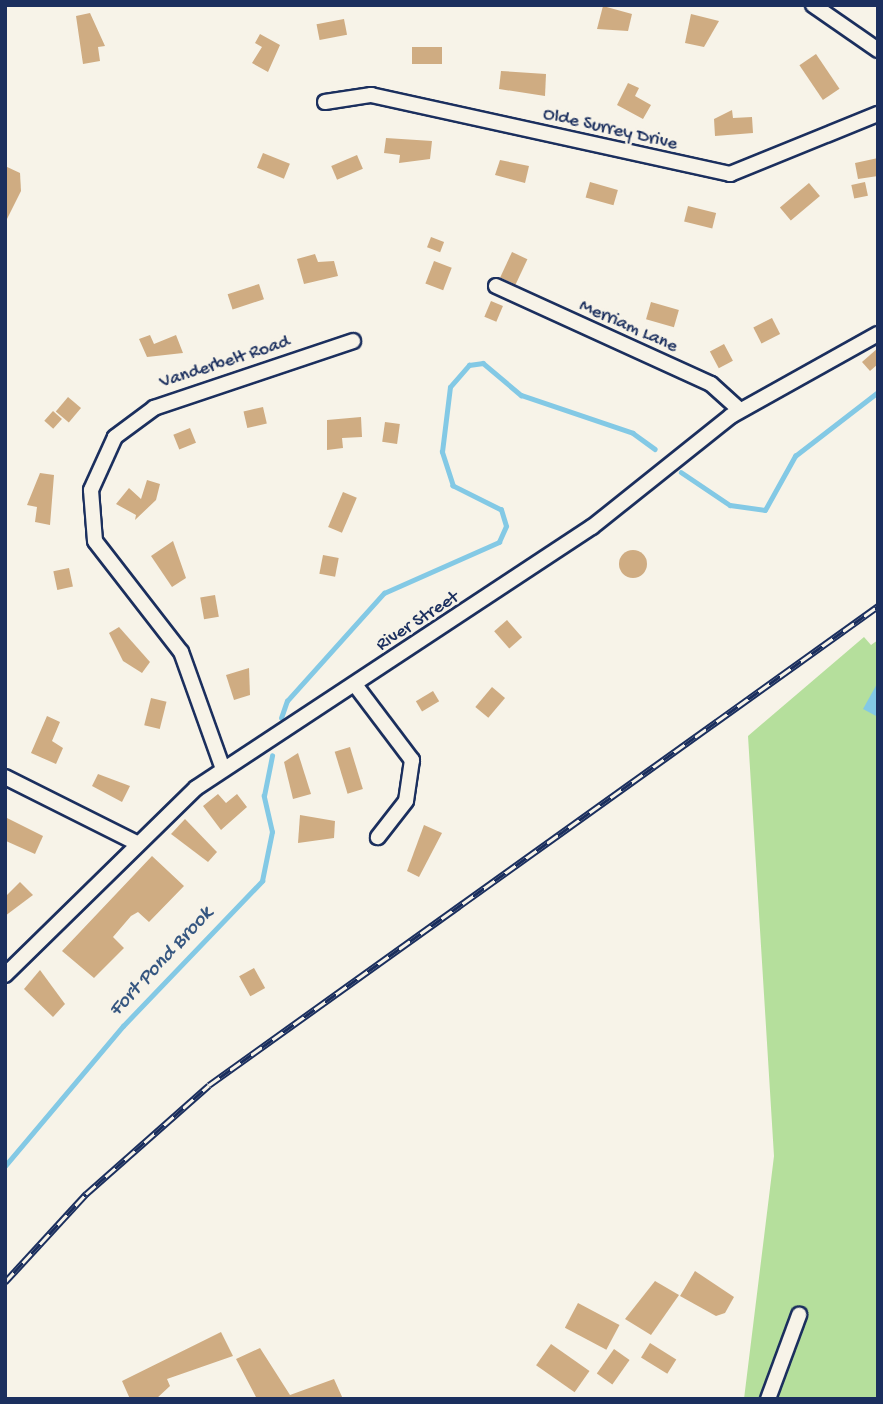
<!DOCTYPE html>
<style>
body{margin:0}
#map{position:relative;width:883px;height:1404px;overflow:hidden;background:#f7f3e8;font-family:"Gochi Hand",sans-serif}
div>[style]{position:absolute}
.green>*{inset:0;background:#b5df9c}
.water>*{inset:0;background:#83c9e5}
.stream>*{height:4.5px;margin:-2.25px;padding:0 2.25px;transform-origin:2.25px;border-radius:2.25px;background:#83c9e5}
.building>*{inset:0;background:#cfac82;transform-origin:0 0}
.round{border-radius:50%}
.roads{filter:drop-shadow(2px 0 #1b2f5e) drop-shadow(-2px 0 #1b2f5e) drop-shadow(0 2px #1b2f5e) drop-shadow(0 -2px #1b2f5e)}
.street>*{height:14px;margin:-7px;padding:0 7px;transform-origin:7px;border-radius:7px;background:#f7f3e8}
.rail>*{height:7px;margin-top:-3.5px;transform-origin:0;background:repeating-linear-gradient(90deg,#f7f3e8 0 13px,#1b2f5e 0 26px);box-sizing:border-box;border-block:2px solid #1b2f5e}
span{translate:-50% -50%;white-space:nowrap;text-align:center;line-height:1.15;-webkit-text-stroke:5px #f7f3e8;paint-order:stroke}
.street-label{font-size:19px;color:#1b2f5e}
.water-label{font-size:21px;color:#355680;font-style:italic}
.frame{position:absolute;inset:0;border:7px solid #1b2f5e;pointer-events:none}
</style>
<div id="map">
<div class="green">
<div style="clip-path:polygon(864px 637px,871px 645px,878px 640px,878px 1399px,744px 1399px,774px 1156px,748px 736px)"></div>
</div>
<div class="water">
<div style="clip-path:polygon(878px 682px,878px 717px,863px 709px)"></div>
</div>
<div class="stream">
<div style="left:681px;top:472px;width:59px;rotate:34deg"></div>
<div style="left:730px;top:505px;width:35px;rotate:8deg"></div>
<div style="left:765px;top:510px;width:62px;rotate:-60.9deg"></div>
<div style="left:795px;top:456px;width:105px;rotate:-37.6deg"></div>
<div style="left:281px;top:718px;width:18px;rotate:-71deg"></div>
<div style="left:287px;top:701px;width:145px;rotate:-48.1deg"></div>
<div style="left:384px;top:593px;width:126px;rotate:-23.9deg"></div>
<div style="left:499px;top:542px;width:17px;rotate:-66deg"></div>
<div style="left:506px;top:526px;width:17px;rotate:-107deg"></div>
<div style="left:501px;top:510px;width:54px;rotate:-153.4deg"></div>
<div style="left:453px;top:486px;width:36px;rotate:-108deg"></div>
<div style="left:442px;top:452px;width:65px;rotate:-83deg"></div>
<div style="left:450px;top:387px;width:29px;rotate:-49deg"></div>
<div style="left:469px;top:365px;width:14px;rotate:-8deg"></div>
<div style="left:483px;top:363px;width:50px;rotate:40.1deg"></div>
<div style="left:521px;top:395px;width:118px;rotate:18.7deg"></div>
<div style="left:633px;top:433px;width:27px;rotate:36deg"></div>
<div style="left:5px;top:1166px;width:183px;rotate:-49.9deg"></div>
<div style="left:123px;top:1026px;width:201px;rotate:-46.2deg"></div>
<div style="left:262px;top:881px;width:50px;rotate:-78.5deg"></div>
<div style="left:272px;top:832px;width:37px;rotate:-103deg"></div>
<div style="left:264px;top:796px;width:41px;rotate:-78.7deg"></div>
</div>
<div class="building">
<div style="clip-path:polygon(603px 6px,632px 14px,628px 31px,597px 29px)"></div>
<div style="clip-path:polygon(90px 13px,105px 46px,98px 47px,100px 61px,83px 64px,76px 16px)"></div>
<div style="clip-path:polygon(691px 14px,719px 21px,704px 47px,685px 43px)"></div>
<div style="left:344px;top:19px;width:16px;height:28px;rotate:79deg"></div>
<div style="clip-path:polygon(260px 34px,280px 45px,268px 72px,252px 63px,262px 47px,255px 43px)"></div>
<div style="left:442px;top:47px;width:17px;height:30px;rotate:90deg"></div>
<div style="left:816px;top:54px;width:42px;height:20px;rotate:56deg"></div>
<div style="clip-path:polygon(501px 71px,546px 74px,545px 96px,499px 89px)"></div>
<div style="clip-path:polygon(628px 83px,639px 88px,635px 96px,651px 105px,643px 119px,617px 105px)"></div>
<div style="clip-path:polygon(732px 110px,733px 118px,752px 117px,753px 133px,715px 136px,714px 119px)"></div>
<div style="clip-path:polygon(386px 138px,432px 141px,430px 159px,399px 163px,400px 155px,384px 153px)"></div>
<div style="left:263px;top:153px;width:29px;height:16px;rotate:22deg"></div>
<div style="left:357px;top:155px;width:15px;height:28px;rotate:67deg"></div>
<div style="clip-path:polygon(878px 158px,878px 176px,858px 179px,855px 163px)"></div>
<div style="clip-path:polygon(500px 160px,529px 166px,525px 183px,495px 175px)"></div>
<div style="clip-path:polygon(5px 166px,20px 173px,21px 191px,5px 223px)"></div>
<div style="left:590px;top:182px;width:29px;height:16px;rotate:16deg"></div>
<div style="left:865px;top:182px;width:14px;height:14px;rotate:78deg"></div>
<div style="left:809px;top:183px;width:17px;height:38px;rotate:50deg"></div>
<div style="left:688px;top:206px;width:29px;height:16px;rotate:14deg"></div>
<div style="left:431px;top:237px;width:14px;height:11px;rotate:21deg"></div>
<div style="left:512px;top:252px;width:17px;height:28px;rotate:25deg"></div>
<div style="clip-path:polygon(315px 254px,318px 262px,334px 261px,338px 276px,304px 284px,297px 259px)"></div>
<div style="left:434px;top:261px;width:19px;height:24px;rotate:21deg"></div>
<div style="left:259px;top:284px;width:16px;height:33px;rotate:72deg"></div>
<div style="left:491px;top:301px;width:13px;height:17px;rotate:23deg"></div>
<div style="left:651px;top:302px;width:29px;height:18px;rotate:16deg"></div>
<div style="left:772px;top:318px;width:18px;height:21px;rotate:63deg"></div>
<div style="clip-path:polygon(150px 335px,154px 344px,176px 335px,183px 353px,147px 357px,139px 339px)"></div>
<div style="left:724px;top:344px;width:19px;height:16px;rotate:62deg"></div>
<div style="clip-path:polygon(878px 348px,878px 364px,870px 371px,862px 362px)"></div>
<div style="left:68px;top:397px;width:17px;height:19px;rotate:40deg"></div>
<div style="left:263px;top:407px;width:17px;height:20px;rotate:77deg"></div>
<div style="left:53px;top:411px;width:12px;height:13px;rotate:42deg"></div>
<div style="clip-path:polygon(361px 417px,362px 437px,342px 438px,343px 448px,327px 450px,327px 420px)"></div>
<div style="left:385px;top:422px;width:15px;height:20px;rotate:8deg"></div>
<div style="left:190px;top:428px;width:16px;height:18px;rotate:68deg"></div>
<div style="clip-path:polygon(40px 473px,54px 475px,50px 525px,35px 522px,37px 507px,27px 505px)"></div>
<div style="clip-path:polygon(147px 480px,160px 484px,156px 500px,135px 520px,136px 515px,116px 504px,129px 488px,141px 499px)"></div>
<div style="left:343px;top:492px;width:15px;height:38px;rotate:23deg"></div>
<div style="clip-path:polygon(173px 541px,186px 578px,172px 587px,151px 556px)"></div>
<div class="round" style="left:619px;top:550px;width:28px;height:28px"></div>
<div style="left:323px;top:555px;width:16px;height:19px;rotate:11deg"></div>
<div style="left:69px;top:568px;width:19px;height:16px;rotate:78deg"></div>
<div style="left:215px;top:595px;width:22px;height:15px;rotate:80deg"></div>
<div style="left:507px;top:620px;width:23px;height:17px;rotate:49deg"></div>
<div style="clip-path:polygon(119px 627px,150px 662px,142px 673px,123px 661px,109px 633px)"></div>
<div style="clip-path:polygon(249px 668px,250px 695px,234px 700px,226px 675px)"></div>
<div style="left:492px;top:687px;width:17px;height:26px;rotate:40deg"></div>
<div style="left:433px;top:691px;width:12px;height:20px;rotate:59deg"></div>
<div style="left:151px;top:698px;width:16px;height:28px;rotate:14deg"></div>
<div style="clip-path:polygon(47px 716px,60px 722px,52px 741px,63px 748px,56px 764px,31px 753px)"></div>
<div style="left:350px;top:747px;width:44px;height:16px;rotate:73deg"></div>
<div style="clip-path:polygon(298px 753px,311px 794px,293px 799px,284px 762px)"></div>
<div style="clip-path:polygon(98px 774px,130px 786px,122px 802px,92px 786px)"></div>
<div style="clip-path:polygon(218px 794px,226px 803px,237px 794px,247px 807px,221px 830px,203px 806px)"></div>
<div style="clip-path:polygon(300px 815px,335px 821px,334px 838px,298px 843px)"></div>
<div style="clip-path:polygon(5px 817px,43px 836px,35px 854px,6px 841px)"></div>
<div style="clip-path:polygon(185px 819px,217px 852px,208px 862px,171px 834px)"></div>
<div style="clip-path:polygon(424px 825px,442px 833px,419px 877px,407px 871px)"></div>
<div style="clip-path:polygon(152px 856px,184px 886px,149px 922px,138px 912px,131px 916px,113px 937px,124px 948px,94px 978px,62px 951px)"></div>
<div style="clip-path:polygon(20px 882px,33px 895px,5px 916px,5px 897px)"></div>
<div style="left:254px;top:968px;width:23px;height:17px;rotate:61deg"></div>
<div style="clip-path:polygon(40px 970px,65px 1004px,53px 1017px,24px 989px)"></div>
<div style="clip-path:polygon(695px 1271px,734px 1297px,725px 1313px,716px 1316px,680px 1296px)"></div>
<div style="clip-path:polygon(655px 1281px,679px 1295px,651px 1335px,625px 1319px)"></div>
<div style="left:578px;top:1303px;width:47px;height:28px;rotate:28deg"></div>
<div style="clip-path:polygon(221px 1332px,233px 1356px,167px 1379px,170px 1386px,156px 1399px,130px 1399px,122px 1381px)"></div>
<div style="left:650px;top:1343px;width:31px;height:17px;rotate:32deg"></div>
<div style="left:551px;top:1344px;width:47px;height:26px;rotate:35deg"></div>
<div style="clip-path:polygon(260px 1348px,290px 1395px,334px 1379px,343px 1399px,257px 1399px,236px 1359px)"></div>
<div style="left:614px;top:1349px;width:19px;height:30px;rotate:35deg"></div>
</div>
<div class="roads">
<div class="street">
<div style="left:813px;top:5px;width:79px;rotate:34.7deg"></div>
<div style="left:325px;top:102px;width:47px;rotate:-8.7deg"></div>
<div style="left:371px;top:95px;width:368px;rotate:12.4deg"></div>
<div style="left:730px;top:174px;width:160px;rotate:-22.1deg"></div>
<div style="left:496px;top:286px;width:236px;rotate:24.5deg"></div>
<div style="left:711px;top:384px;width:39px;rotate:42deg"></div>
<div style="left:356px;top:686px;width:93px;rotate:52.9deg"></div>
<div style="left:412px;top:760px;width:41px;rotate:98.3deg"></div>
<div style="left:406px;top:801px;width:46px;rotate:127.9deg"></div>
<div style="left:223px;top:769px;width:124px;rotate:-109.7deg"></div>
<div style="left:181px;top:652px;width:140px;rotate:-127.8deg"></div>
<div style="left:95px;top:541px;width:51px;rotate:-94.5deg"></div>
<div style="left:91px;top:490px;width:58px;rotate:-65.6deg"></div>
<div style="left:115px;top:437px;width:49px;rotate:-36.6deg"></div>
<div style="left:154px;top:408px;width:210px;rotate:-18.6deg"></div>
<div style="left:5px;top:777px;width:145px;rotate:26.6deg"></div>
<div style="left:5px;top:975px;width:267px;rotate:-44.4deg"></div>
<div style="left:196px;top:788px;width:474px;rotate:-33.4deg"></div>
<div style="left:592px;top:527px;width:178px;rotate:-38.6deg"></div>
<div style="left:731px;top:416px;width:168px;rotate:-29.2deg"></div>
<div style="left:768px;top:1399px;width:90px;rotate:-69.7deg"></div>
</div>
</div>
<div class="rail">
<div style="left:5px;top:1282px;width:120px;rotate:-47.4deg"></div>
<div style="left:86px;top:1194px;width:164px;rotate:-41.5deg"></div>
<div style="left:209px;top:1085px;width:823px;rotate:-35.6deg"></div>
</div>
<div class="street-label">
<span style="left:610px;top:130px;rotate:13deg">Olde Surrey Drive</span>
<span style="left:628px;top:327px;rotate:24deg">Merriam Lane</span>
<span style="left:225px;top:363px;rotate:-18deg">Vanderbelt Road</span>
<span style="left:418px;top:622px;rotate:-33deg">River Street</span>
</div>
<div class="water-label">
<span style="left:162px;top:963px;rotate:-47deg">Fort Pond Brook</span>
</div>
<div class="frame"></div>
</div>
